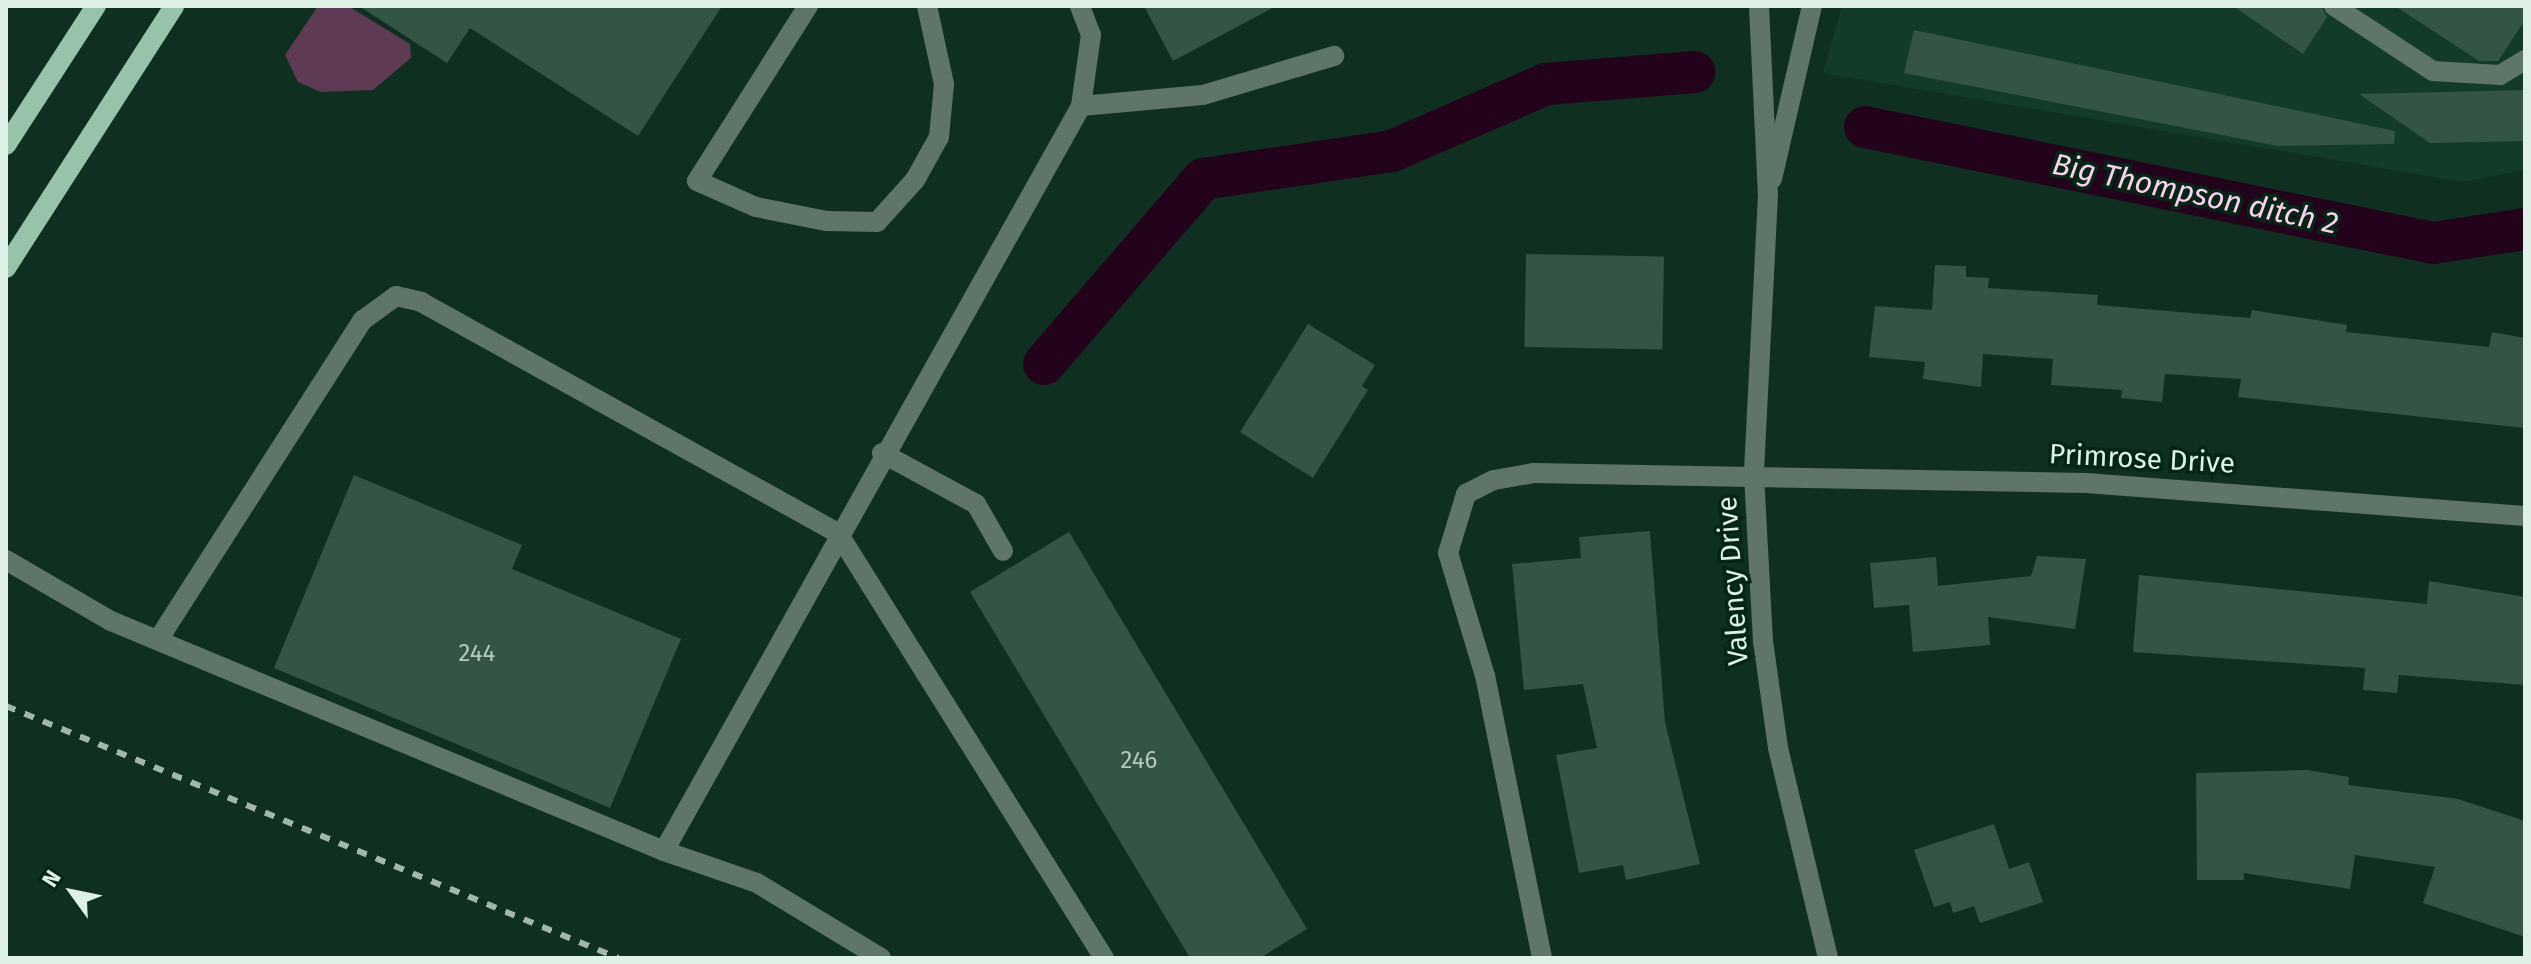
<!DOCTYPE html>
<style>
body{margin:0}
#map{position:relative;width:2531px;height:964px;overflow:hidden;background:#0f3020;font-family:"Fira Sans",sans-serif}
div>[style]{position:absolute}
.built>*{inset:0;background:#123b28}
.green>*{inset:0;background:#5e3a54}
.canal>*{height:42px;margin:-21px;padding:0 21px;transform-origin:21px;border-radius:21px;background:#23021c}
.building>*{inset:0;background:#345543;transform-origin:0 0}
.minor>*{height:20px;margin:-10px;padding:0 10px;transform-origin:10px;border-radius:10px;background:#607569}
.major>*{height:20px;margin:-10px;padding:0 10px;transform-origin:10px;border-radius:10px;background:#96c3aa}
.rail>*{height:6px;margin-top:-3px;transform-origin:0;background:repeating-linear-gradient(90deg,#a0b7aa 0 10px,transparent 0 20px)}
span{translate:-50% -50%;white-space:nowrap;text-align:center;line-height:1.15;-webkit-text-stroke:7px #052617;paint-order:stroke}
.number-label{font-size:24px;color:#b4cabd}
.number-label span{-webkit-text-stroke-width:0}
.street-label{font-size:28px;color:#dff1e6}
.water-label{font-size:30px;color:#fbd1ee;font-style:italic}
.frame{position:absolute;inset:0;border:8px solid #dff1e6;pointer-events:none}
.north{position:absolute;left:32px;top:852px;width:80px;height:80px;-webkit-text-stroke:6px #052617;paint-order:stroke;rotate:303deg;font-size:22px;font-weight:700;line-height:32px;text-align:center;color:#dff1e6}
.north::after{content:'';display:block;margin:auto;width:28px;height:36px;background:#dff1e6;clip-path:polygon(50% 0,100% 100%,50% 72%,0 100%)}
</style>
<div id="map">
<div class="built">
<div style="clip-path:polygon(1842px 6px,2525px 6px,2525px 170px,2463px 182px,1823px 73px)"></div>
</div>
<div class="green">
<div style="clip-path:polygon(318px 6px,348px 6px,410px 44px,411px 58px,373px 90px,321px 92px,298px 82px,285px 55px)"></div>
</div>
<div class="canal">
<div style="left:1865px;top:127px;width:580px;rotate:11.54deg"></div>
<div style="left:2433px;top:243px;width:93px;rotate:-8.7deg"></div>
<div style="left:1044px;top:364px;width:244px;rotate:-49.3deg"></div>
<div style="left:1203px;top:179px;width:191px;rotate:-8.4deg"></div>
<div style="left:1392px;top:151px;width:168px;rotate:-23.5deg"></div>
<div style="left:1546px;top:84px;width:149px;rotate:-4.6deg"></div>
</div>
<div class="building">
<div style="clip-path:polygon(359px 6px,722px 6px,638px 136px,470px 28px,447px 63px)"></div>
<div style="clip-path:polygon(1144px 6px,1276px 6px,1173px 61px)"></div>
<div style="clip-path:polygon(2233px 6px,2321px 6px,2327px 17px,2303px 54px)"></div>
<div style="clip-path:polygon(2395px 6px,2525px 6px,2525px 20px,2498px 61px,2479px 61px)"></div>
<div style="clip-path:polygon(1914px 30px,2395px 131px,2394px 144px,2278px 146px,1904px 73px)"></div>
<div style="clip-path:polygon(2525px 90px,2525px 141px,2430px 143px,2359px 94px)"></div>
<div style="left:1526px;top:254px;width:138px;height:93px;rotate:1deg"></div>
<div style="clip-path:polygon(1935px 265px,1966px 266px,1966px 277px,1989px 278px,1988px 288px,2098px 295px,2097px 305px,2250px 318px,2252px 310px,2347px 325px,2346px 332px,2489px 347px,2492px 332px,2525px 338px,2525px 428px,2238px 397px,2241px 379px,2165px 374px,2162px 402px,2121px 398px,2122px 390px,2051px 385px,2053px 359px,1983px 354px,1981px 387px,1923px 379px,1925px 362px,1869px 357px,1875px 306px,1932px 310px)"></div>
<div style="clip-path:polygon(1308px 324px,1375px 365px,1362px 386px,1368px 390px,1313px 478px,1240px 432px)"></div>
<div style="clip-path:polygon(354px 475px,522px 545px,512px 569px,681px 639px,610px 808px,274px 668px)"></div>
<div style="clip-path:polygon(1650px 531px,1665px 722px,1700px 864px,1626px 880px,1623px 865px,1579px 873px,1556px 755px,1597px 748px,1583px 684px,1524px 690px,1512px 564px,1581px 558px,1579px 537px)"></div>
<div style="clip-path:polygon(1069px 532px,1307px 929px,1260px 958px,1190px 958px,970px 592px)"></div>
<div style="clip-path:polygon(2037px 556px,2086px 559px,2075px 629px,1988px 617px,1990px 645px,1913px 652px,1909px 605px,1874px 608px,1870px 563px,1936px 557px,1938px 586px,2031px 576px)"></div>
<div style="clip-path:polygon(2139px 575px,2427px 604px,2429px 581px,2525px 597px,2525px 685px,2399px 675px,2397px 693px,2363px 690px,2365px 668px,2133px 652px)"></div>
<div style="clip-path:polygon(2307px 770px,2349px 777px,2348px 785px,2458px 799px,2525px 821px,2525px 937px,2423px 903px,2435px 867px,2355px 855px,2350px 889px,2244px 873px,2244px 880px,2197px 880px,2196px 773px)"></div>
<div style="clip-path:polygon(1994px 824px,2009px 869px,2029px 862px,2043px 902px,1980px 923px,1974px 906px,1953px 913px,1950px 902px,1934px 907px,1914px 850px)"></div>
</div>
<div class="minor">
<div style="left:808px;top:6px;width:207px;rotate:122.4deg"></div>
<div style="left:697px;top:181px;width:64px;rotate:23.8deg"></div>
<div style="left:756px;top:207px;width:71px;rotate:11.3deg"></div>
<div style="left:826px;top:221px;width:51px;rotate:1.1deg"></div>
<div style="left:877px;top:222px;width:57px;rotate:-47.9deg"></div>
<div style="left:915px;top:180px;width:49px;rotate:-60.8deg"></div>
<div style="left:939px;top:137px;width:53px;rotate:-84.6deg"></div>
<div style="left:944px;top:84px;width:80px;rotate:-102.3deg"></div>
<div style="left:1759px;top:6px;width:189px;rotate:87.3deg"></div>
<div style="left:1768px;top:195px;width:280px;rotate:92.9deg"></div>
<div style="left:1754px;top:475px;width:166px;rotate:86.9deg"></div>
<div style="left:1763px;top:641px;width:108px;rotate:82deg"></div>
<div style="left:1778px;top:748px;width:216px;rotate:76.6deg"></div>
<div style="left:2334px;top:6px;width:118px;rotate:33.3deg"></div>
<div style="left:2433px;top:71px;width:67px;rotate:3.4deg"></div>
<div style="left:2500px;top:75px;width:29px;rotate:-31deg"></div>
<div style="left:1081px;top:106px;width:122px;rotate:-5.2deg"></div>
<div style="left:1203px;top:95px;width:137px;rotate:-16.6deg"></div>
<div style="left:1772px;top:179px;width:178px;rotate:-77deg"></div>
<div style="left:882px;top:453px;width:107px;rotate:28.5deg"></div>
<div style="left:976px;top:504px;width:54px;rotate:60.1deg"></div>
<div style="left:6px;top:560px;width:121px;rotate:30.2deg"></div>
<div style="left:111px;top:621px;width:599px;rotate:22.58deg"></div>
<div style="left:664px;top:851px;width:854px;rotate:-60.76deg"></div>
<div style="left:1081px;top:106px;width:72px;rotate:-82deg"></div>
<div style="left:1091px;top:35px;width:31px;rotate:-111deg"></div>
<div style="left:158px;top:640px;width:380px;rotate:-57.4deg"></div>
<div style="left:363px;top:320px;width:41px;rotate:-36deg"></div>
<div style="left:396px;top:296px;width:26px;rotate:13deg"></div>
<div style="left:421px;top:302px;width:477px;rotate:29deg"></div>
<div style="left:838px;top:533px;width:501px;rotate:57.96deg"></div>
<div style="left:664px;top:851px;width:98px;rotate:19deg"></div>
<div style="left:757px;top:883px;width:145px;rotate:31.2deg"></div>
<div style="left:1542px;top:958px;width:288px;rotate:-101.4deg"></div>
<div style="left:1485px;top:676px;width:128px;rotate:-106.7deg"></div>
<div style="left:1448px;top:553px;width:62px;rotate:-73deg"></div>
<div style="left:1466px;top:494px;width:31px;rotate:-27deg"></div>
<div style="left:1494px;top:480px;width:41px;rotate:-9.9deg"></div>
<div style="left:1534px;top:473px;width:552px;rotate:1.04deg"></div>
<div style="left:2086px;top:483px;width:440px;rotate:4.3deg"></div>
</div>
<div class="major">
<div style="left:6px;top:145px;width:166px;rotate:-57.1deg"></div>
<div style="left:6px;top:268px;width:311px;rotate:-57.3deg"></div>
</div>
<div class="rail">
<div style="left:6px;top:706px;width:662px;rotate:22.38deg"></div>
</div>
<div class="number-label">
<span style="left:477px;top:654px">244</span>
<span style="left:1139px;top:761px">246</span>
</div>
<div class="street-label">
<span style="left:2142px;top:459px;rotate:3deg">Primrose Drive</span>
<span style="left:1733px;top:581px;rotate:-94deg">Valency Drive</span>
</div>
<div class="water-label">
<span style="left:2195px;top:194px;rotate:12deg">Big Thompson ditch 2</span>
</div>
<div class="frame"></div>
<div class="north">N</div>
</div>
